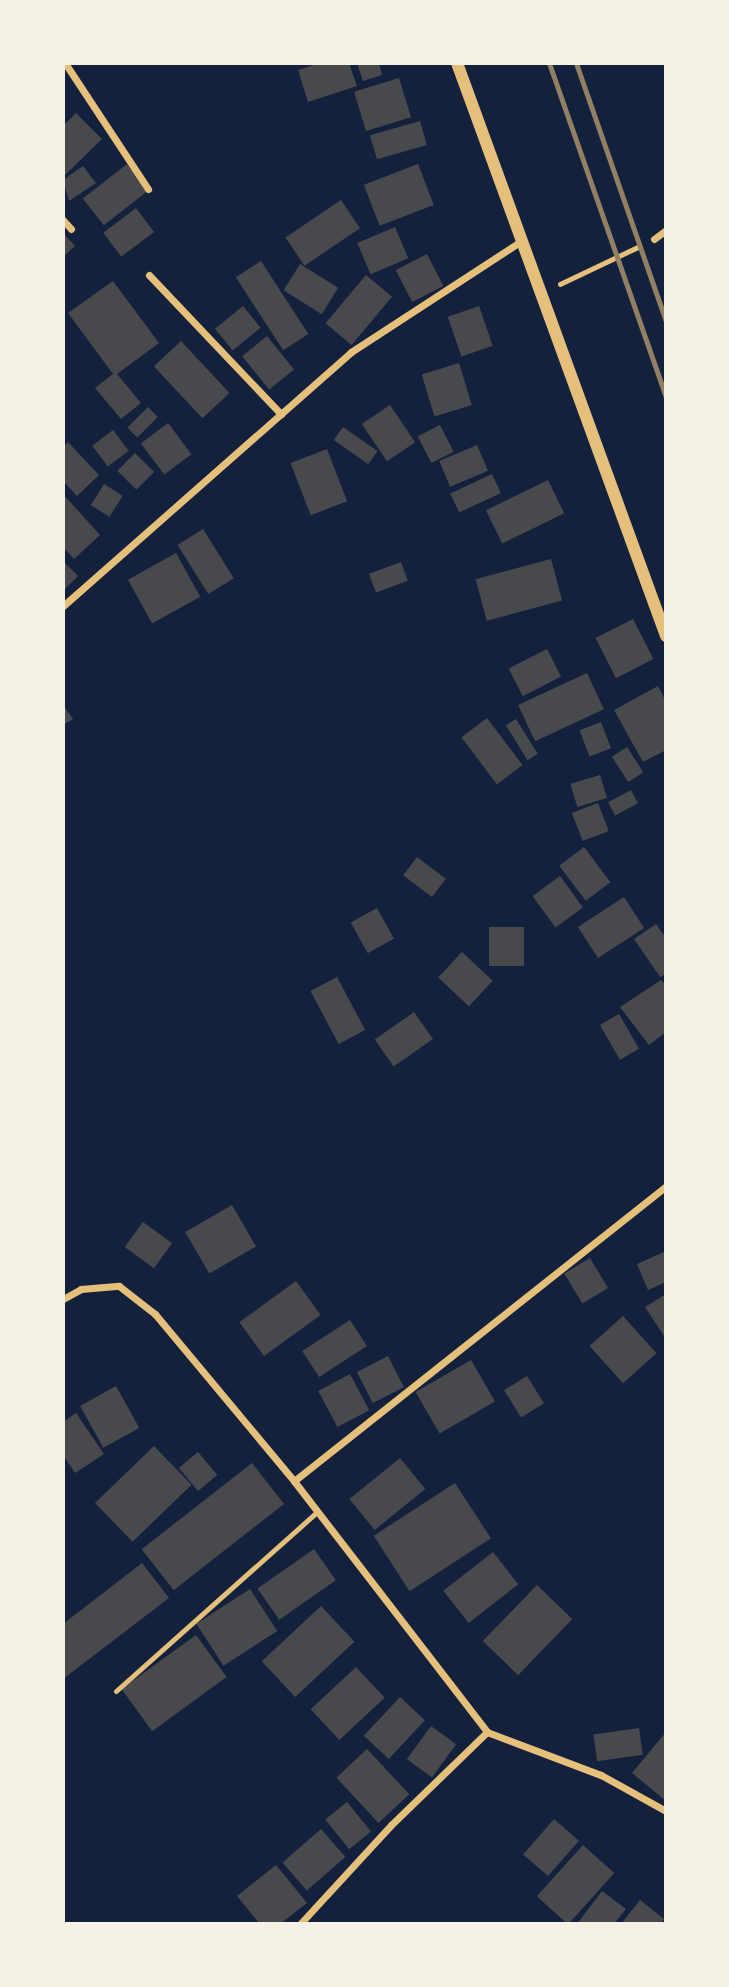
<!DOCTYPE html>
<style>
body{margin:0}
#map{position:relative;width:729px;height:1987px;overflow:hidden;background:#14213d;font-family:Montserrat,sans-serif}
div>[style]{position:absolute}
.building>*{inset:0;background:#48494c;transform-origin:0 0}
.path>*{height:4.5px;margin:-2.25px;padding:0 2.25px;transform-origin:2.25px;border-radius:2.25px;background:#e5c07b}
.service>*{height:5px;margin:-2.5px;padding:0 2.5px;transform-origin:2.5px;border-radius:2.5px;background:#e5c07b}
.minor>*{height:7px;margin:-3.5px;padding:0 3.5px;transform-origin:3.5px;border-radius:3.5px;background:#e5c07b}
.tertiary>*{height:12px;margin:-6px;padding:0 6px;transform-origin:6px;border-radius:6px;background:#e5c07b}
.rail>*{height:5px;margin:-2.5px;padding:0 2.5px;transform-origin:2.5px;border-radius:2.5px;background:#918062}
span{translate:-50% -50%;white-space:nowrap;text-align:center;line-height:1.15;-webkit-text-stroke:5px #f6f1e7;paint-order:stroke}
.frame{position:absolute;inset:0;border:65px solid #f6f1e7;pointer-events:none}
</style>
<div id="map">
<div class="building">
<div style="clip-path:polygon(320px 63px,349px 63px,357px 86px,308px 102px,298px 70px)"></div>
<div style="clip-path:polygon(357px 63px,379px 63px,382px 75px,363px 81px)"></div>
<div style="left:399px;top:78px;width:41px;height:47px;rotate:73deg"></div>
<div style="clip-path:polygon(76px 113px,102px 139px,63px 177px,63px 126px)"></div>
<div style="left:420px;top:121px;width:25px;height:52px;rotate:74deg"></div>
<div style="left:127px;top:164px;width:34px;height:56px;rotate:52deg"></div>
<div style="left:418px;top:164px;width:44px;height:58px;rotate:69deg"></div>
<div style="clip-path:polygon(83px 166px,96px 183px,69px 201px,63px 180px)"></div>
<div style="left:341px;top:200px;width:34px;height:67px;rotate:56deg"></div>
<div style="left:136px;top:208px;width:30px;height:41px;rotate:53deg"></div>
<div style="left:395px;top:227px;width:34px;height:41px;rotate:67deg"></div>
<div style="clip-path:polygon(63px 233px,75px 246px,63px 257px)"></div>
<div style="left:427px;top:254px;width:36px;height:35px;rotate:63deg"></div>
<div style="left:261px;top:261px;width:87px;height:30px;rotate:57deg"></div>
<div style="left:300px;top:264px;width:45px;height:31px;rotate:32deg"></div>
<div style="left:366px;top:275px;width:34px;height:63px;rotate:40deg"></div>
<div style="clip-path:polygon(113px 281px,159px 343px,117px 374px,141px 403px,121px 419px,95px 388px,113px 374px,68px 313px)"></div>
<div style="left:243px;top:306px;width:28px;height:36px;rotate:51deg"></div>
<div style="left:479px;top:306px;width:42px;height:33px;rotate:71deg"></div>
<div style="left:267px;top:336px;width:43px;height:32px;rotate:51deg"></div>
<div style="left:181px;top:341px;width:71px;height:37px;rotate:47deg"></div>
<div style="left:459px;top:363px;width:44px;height:39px;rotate:73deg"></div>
<div style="left:390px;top:405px;width:45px;height:34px;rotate:56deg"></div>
<div style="left:148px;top:407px;width:14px;height:29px;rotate:45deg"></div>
<div style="left:168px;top:423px;width:39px;height:34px;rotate:53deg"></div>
<div style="left:440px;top:425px;width:30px;height:25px;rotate:63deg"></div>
<div style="left:343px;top:427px;width:42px;height:16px;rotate:35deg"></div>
<div style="left:113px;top:430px;width:26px;height:26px;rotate:53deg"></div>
<div style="clip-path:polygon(68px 442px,99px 475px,77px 496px,63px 481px,63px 447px)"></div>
<div style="left:477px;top:445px;width:28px;height:41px;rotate:67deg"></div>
<div style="left:327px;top:449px;width:56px;height:39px;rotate:69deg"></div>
<div style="left:135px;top:453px;width:27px;height:25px;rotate:45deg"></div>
<div style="left:492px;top:474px;width:21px;height:46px;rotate:65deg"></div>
<div style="left:548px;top:480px;width:37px;height:69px;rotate:64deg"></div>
<div style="left:104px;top:484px;width:22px;height:25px;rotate:32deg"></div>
<div style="clip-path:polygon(63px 494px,100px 535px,74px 559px,63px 547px)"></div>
<div style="left:203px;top:529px;width:58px;height:30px;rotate:58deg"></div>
<div style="left:176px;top:553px;width:50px;height:55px;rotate:61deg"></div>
<div style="left:551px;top:559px;width:43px;height:78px;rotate:75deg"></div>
<div style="clip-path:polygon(63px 561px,78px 576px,63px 591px)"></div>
<div style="left:401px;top:562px;width:20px;height:34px;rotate:70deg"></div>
<div style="left:633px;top:619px;width:45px;height:42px;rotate:63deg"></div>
<div style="left:547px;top:649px;width:31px;height:43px;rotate:63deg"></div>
<div style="left:587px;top:673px;width:40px;height:76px;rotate:65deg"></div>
<div style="clip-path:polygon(658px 686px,666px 702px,666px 750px,643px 762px,614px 710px)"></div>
<div style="clip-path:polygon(63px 705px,73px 719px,63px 725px)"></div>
<div style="left:487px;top:718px;width:59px;height:32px;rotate:53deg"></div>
<div style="left:516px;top:719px;width:41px;height:12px;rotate:58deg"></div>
<div style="left:601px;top:722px;width:28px;height:23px;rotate:69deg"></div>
<div style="left:627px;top:747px;width:30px;height:18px;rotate:57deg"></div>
<div style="left:600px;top:775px;width:24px;height:31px;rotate:73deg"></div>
<div style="left:631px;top:790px;width:15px;height:26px;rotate:62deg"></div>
<div style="left:598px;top:803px;width:30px;height:28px;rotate:69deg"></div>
<div style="left:584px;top:847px;width:44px;height:31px;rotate:53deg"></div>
<div style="left:417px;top:857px;width:36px;height:23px;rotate:37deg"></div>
<div style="left:560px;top:876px;width:39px;height:34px;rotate:54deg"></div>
<div style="left:624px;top:897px;width:37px;height:55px;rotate:57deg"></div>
<div style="left:377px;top:908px;width:35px;height:30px;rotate:61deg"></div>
<div style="clip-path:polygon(656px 924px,666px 938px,666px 974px,660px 977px,634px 939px)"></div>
<div style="left:489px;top:927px;width:35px;height:39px"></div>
<div style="left:462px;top:952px;width:42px;height:35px;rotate:43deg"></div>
<div style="left:337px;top:977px;width:60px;height:30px;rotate:62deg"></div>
<div style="clip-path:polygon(661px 980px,666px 985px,666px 1032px,649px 1045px,620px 1007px)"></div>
<div style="left:414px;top:1012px;width:33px;height:48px;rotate:55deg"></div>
<div style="left:619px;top:1014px;width:40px;height:22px;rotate:60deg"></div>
<div style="left:232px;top:1205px;width:48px;height:54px;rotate:60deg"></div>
<div style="left:143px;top:1222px;width:36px;height:31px;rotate:36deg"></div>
<div style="clip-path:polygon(666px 1251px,666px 1282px,648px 1290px,637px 1264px)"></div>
<div style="left:590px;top:1258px;width:35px;height:30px;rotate:59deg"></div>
<div style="left:296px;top:1281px;width:42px;height:70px;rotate:54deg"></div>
<div style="clip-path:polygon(666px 1294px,666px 1339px,645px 1307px)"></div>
<div style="left:623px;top:1316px;width:50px;height:45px;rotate:48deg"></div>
<div style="left:350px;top:1320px;width:31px;height:57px;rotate:57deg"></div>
<div style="left:388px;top:1356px;width:35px;height:35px;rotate:63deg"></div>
<div style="left:471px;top:1360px;width:48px;height:64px;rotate:60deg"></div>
<div style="left:350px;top:1374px;width:41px;height:36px;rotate:62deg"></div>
<div style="left:527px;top:1376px;width:32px;height:27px;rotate:58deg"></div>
<div style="left:116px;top:1386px;width:48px;height:41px;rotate:61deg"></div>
<div style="clip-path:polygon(76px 1413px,104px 1454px,75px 1473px,63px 1455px,63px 1422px)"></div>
<div style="left:154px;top:1446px;width:54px;height:82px;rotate:46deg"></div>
<div style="left:198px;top:1452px;width:30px;height:25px;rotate:50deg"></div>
<div style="left:400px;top:1458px;width:40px;height:65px;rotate:51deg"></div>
<div style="left:252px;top:1463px;width:52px;height:140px;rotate:52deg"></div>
<div style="left:455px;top:1483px;width:66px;height:97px;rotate:57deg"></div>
<div style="left:314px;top:1549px;width:38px;height:69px;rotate:55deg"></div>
<div style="left:493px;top:1552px;width:41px;height:63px;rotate:52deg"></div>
<div style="clip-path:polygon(142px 1563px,169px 1598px,63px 1679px,63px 1624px)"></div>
<div style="left:537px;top:1585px;width:49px;height:78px;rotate:44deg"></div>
<div style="left:250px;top:1589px;width:50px;height:64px;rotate:57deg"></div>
<div style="left:321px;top:1606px;width:49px;height:81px;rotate:47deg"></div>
<div style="left:196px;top:1635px;width:52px;height:92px;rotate:54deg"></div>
<div style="left:356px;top:1667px;width:42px;height:62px;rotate:47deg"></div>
<div style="left:400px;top:1697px;width:34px;height:53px;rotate:43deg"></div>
<div style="left:431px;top:1726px;width:31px;height:41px;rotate:36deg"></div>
<div style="left:639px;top:1728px;width:27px;height:46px;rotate:82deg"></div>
<div style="clip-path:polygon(666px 1732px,666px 1801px,632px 1773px)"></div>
<div style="left:367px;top:1749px;width:62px;height:42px;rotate:47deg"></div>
<div style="left:347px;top:1802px;width:38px;height:28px;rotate:51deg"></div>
<div style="left:554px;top:1819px;width:33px;height:47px;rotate:41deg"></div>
<div style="left:321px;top:1829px;width:37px;height:51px;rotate:49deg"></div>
<div style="left:583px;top:1845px;width:42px;height:69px;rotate:42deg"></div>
<div style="clip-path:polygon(276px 1865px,307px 1903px,280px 1924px,260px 1924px,237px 1896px)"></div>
<div style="clip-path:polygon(602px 1891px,626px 1909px,614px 1924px,577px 1924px)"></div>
<div style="clip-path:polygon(640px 1900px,664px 1919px,660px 1924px,621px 1924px)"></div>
</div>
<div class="path">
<div style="left:560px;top:284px;width:86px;rotate:-25.4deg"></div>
</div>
<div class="service">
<div style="left:116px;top:1691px;width:268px;rotate:-41.7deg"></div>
</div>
<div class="minor">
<div style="left:65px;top:63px;width:151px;rotate:56.6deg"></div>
<div style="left:63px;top:220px;width:12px;rotate:48deg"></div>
<div style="left:654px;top:239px;width:15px;rotate:-37deg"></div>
<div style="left:149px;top:275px;width:192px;rotate:46.5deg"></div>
<div style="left:63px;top:606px;width:384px;rotate:-41.4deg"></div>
<div style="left:351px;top:352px;width:203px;rotate:-33.1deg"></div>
<div style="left:63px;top:1299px;width:21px;rotate:-29deg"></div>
<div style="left:81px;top:1289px;width:38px;rotate:-5deg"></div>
<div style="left:119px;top:1286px;width:46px;rotate:37.9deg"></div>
<div style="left:155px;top:1314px;width:217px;rotate:50.2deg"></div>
<div style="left:294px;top:1481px;width:317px;rotate:52.4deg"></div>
<div style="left:487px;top:1732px;width:122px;rotate:20.7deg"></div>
<div style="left:601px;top:1775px;width:74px;rotate:29deg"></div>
<div style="left:294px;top:1481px;width:475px;rotate:-38.4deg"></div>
<div style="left:300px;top:1924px;width:134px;rotate:-47.4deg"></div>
<div style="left:391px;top:1825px;width:134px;rotate:-44.1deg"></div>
</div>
<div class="tertiary">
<div style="left:457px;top:63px;width:610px;rotate:69.96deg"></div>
</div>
<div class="rail">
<div style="left:549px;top:63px;width:355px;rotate:70.7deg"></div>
<div style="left:576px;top:63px;width:273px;rotate:70.8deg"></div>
</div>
<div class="frame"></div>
</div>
